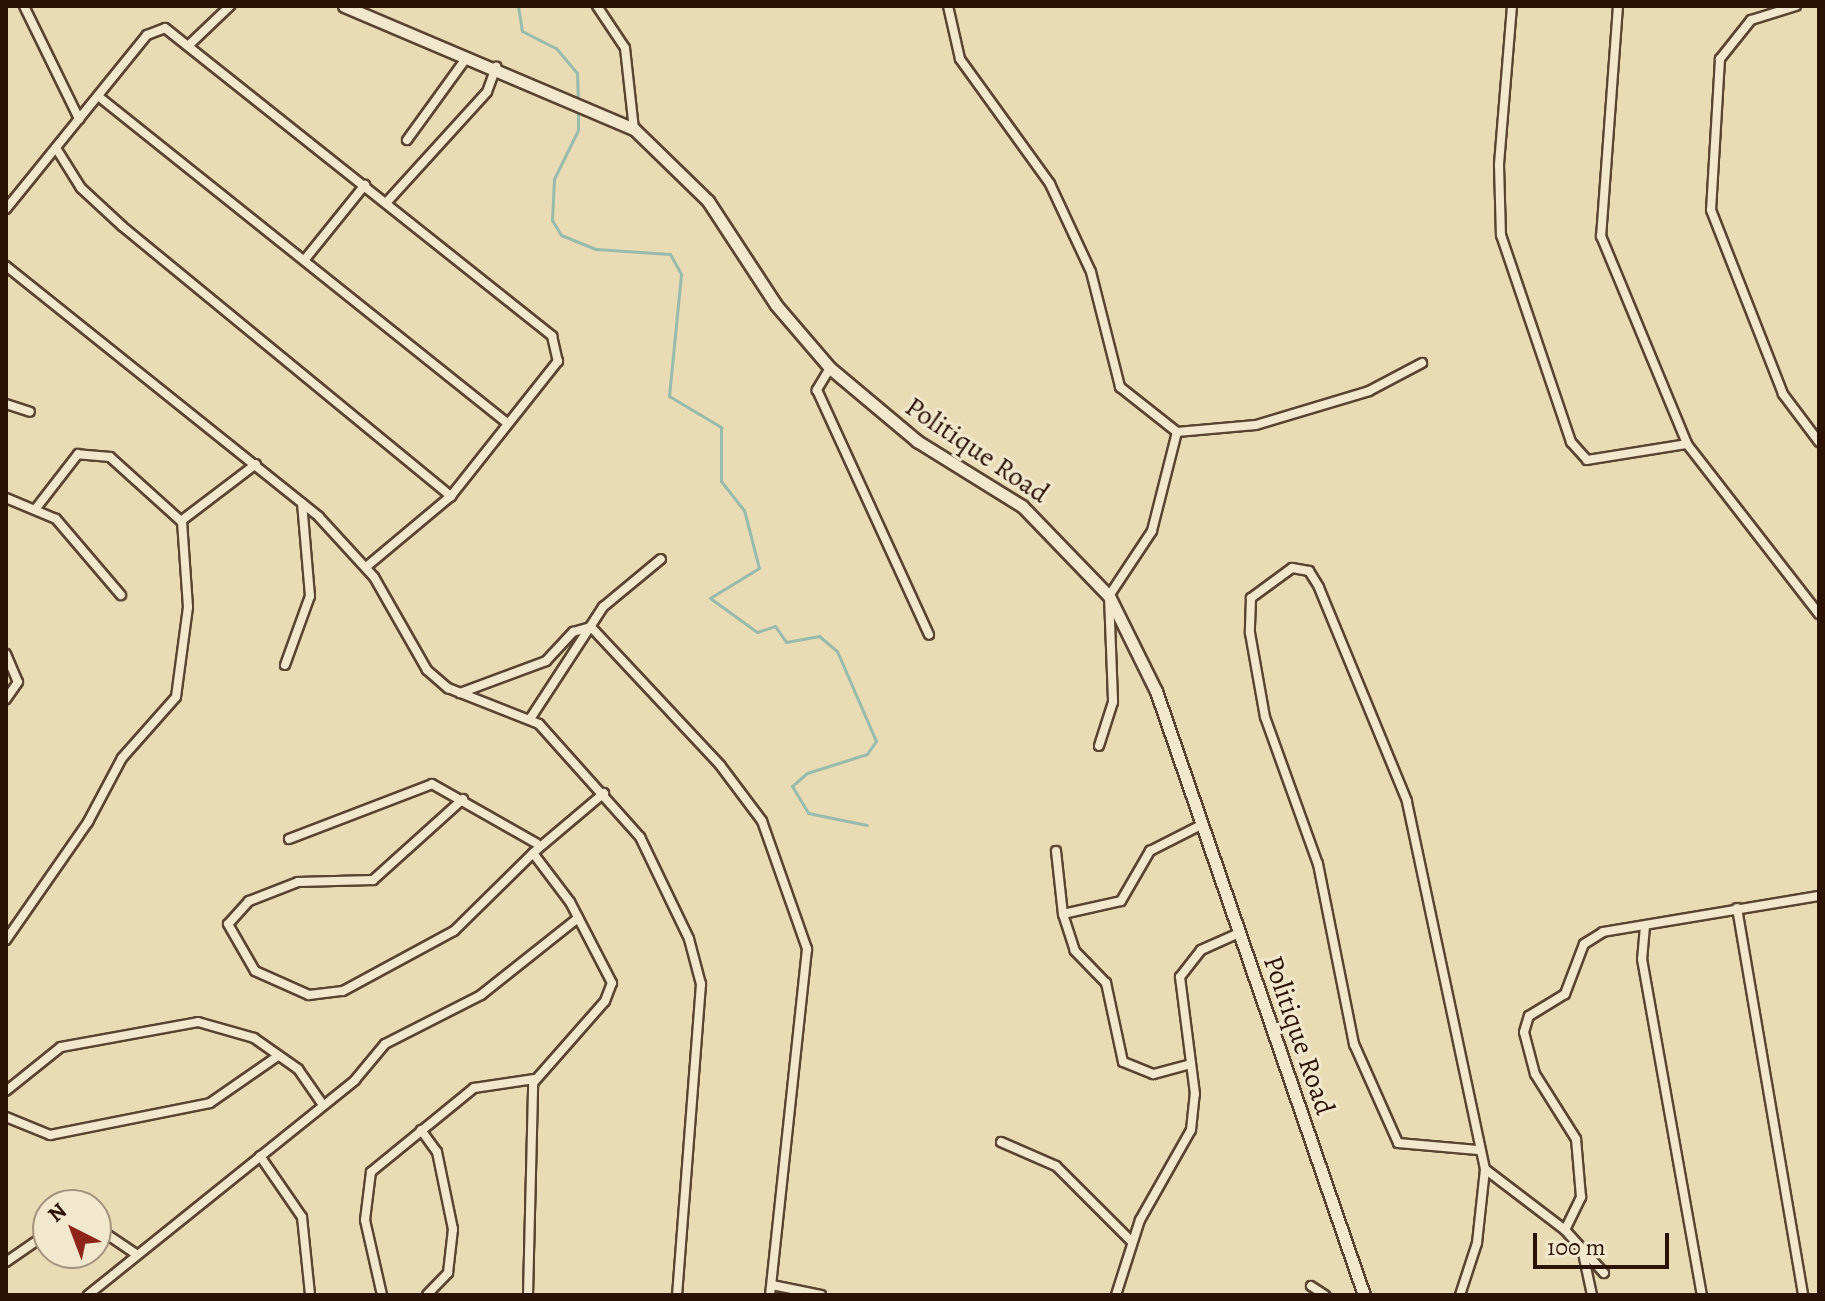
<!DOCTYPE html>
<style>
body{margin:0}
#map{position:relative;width:1825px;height:1301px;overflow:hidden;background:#e9dbb4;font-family:Alegreya,serif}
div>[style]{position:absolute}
.stream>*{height:3px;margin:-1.5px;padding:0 1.5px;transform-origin:1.5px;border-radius:1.5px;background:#97bbac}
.roads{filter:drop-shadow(2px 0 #5a4431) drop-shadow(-2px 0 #5a4431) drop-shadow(0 2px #5a4431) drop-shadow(0 -2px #5a4431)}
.street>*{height:8px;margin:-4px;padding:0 4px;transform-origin:4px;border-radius:4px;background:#f1e8ce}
.secondary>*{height:11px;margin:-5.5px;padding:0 5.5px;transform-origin:5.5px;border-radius:5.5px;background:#f1e8ce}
span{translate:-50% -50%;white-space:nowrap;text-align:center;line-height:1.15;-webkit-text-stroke:6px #f1e8ce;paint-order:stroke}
.street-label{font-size:28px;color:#2b1205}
.frame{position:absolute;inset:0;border:8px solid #2b1205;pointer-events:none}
.north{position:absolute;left:32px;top:1189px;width:80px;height:80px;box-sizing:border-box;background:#f1e8ce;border:2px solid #a2927e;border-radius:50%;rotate:318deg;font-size:22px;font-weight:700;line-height:32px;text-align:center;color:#2b1205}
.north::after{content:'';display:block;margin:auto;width:28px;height:36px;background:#8f2418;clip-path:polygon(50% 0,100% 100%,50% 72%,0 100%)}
.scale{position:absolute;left:1533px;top:1233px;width:136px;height:36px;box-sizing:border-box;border:4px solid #2b1205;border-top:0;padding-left:10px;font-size:24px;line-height:28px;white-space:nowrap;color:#2b1205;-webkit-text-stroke:6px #f1e8ce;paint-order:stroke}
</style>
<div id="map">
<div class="stream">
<div style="left:518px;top:6px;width:25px;rotate:81deg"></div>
<div style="left:522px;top:31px;width:38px;rotate:27deg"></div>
<div style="left:556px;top:48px;width:33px;rotate:50deg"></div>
<div style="left:577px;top:73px;width:28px;rotate:88deg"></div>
<div style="left:578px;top:109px;width:21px;rotate:90deg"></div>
<div style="left:578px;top:130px;width:55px;rotate:116.1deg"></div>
<div style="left:554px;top:179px;width:41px;rotate:92.8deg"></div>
<div style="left:552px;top:220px;width:17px;rotate:59deg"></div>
<div style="left:561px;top:235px;width:38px;rotate:22deg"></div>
<div style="left:596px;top:249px;width:74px;rotate:3.9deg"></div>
<div style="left:670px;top:254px;width:23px;rotate:61deg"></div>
<div style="left:681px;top:274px;width:123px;rotate:95.6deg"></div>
<div style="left:669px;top:396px;width:61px;rotate:30.8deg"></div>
<div style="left:721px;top:427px;width:54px;rotate:90deg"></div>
<div style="left:721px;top:481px;width:37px;rotate:52deg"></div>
<div style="left:744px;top:510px;width:60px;rotate:75.5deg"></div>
<div style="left:759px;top:568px;width:57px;rotate:148.5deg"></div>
<div style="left:710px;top:598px;width:58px;rotate:35.9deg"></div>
<div style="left:757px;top:632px;width:19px;rotate:-18deg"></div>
<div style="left:775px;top:626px;width:19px;rotate:55deg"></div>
<div style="left:786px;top:642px;width:34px;rotate:-10deg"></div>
<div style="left:819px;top:636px;width:23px;rotate:40deg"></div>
<div style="left:837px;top:651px;width:98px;rotate:66.6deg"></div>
<div style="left:876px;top:741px;width:16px;rotate:125deg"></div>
<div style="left:867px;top:754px;width:63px;rotate:162.4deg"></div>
<div style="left:807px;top:773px;width:20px;rotate:139deg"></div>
<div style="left:792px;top:786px;width:31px;rotate:59deg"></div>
<div style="left:808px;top:813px;width:60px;rotate:11.5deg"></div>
</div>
<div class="roads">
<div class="street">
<div style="left:24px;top:6px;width:126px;rotate:64deg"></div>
<div style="left:597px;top:6px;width:50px;rotate:56.3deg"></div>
<div style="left:625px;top:48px;width:81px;rotate:83.7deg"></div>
<div style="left:948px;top:6px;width:54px;rotate:77.2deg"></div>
<div style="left:960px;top:59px;width:154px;rotate:54.2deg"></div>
<div style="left:1050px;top:184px;width:97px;rotate:65deg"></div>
<div style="left:1091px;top:272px;width:119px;rotate:75.8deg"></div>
<div style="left:1120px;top:387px;width:73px;rotate:38.3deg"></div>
<div style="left:1177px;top:432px;width:102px;rotate:104.2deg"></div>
<div style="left:1152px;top:531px;width:78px;rotate:123.5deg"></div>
<div style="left:1109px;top:596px;width:106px;rotate:87.8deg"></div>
<div style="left:1113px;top:702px;width:46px;rotate:107.7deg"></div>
<div style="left:1512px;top:6px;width:160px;rotate:94.7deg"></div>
<div style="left:1499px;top:165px;width:70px;rotate:88.4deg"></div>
<div style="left:1501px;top:235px;width:219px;rotate:71.3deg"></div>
<div style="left:1571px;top:442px;width:24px;rotate:48deg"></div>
<div style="left:1587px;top:460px;width:101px;rotate:-9.1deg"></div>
<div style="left:1618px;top:6px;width:231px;rotate:94.2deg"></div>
<div style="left:1601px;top:236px;width:225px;rotate:67.5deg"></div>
<div style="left:1687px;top:444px;width:215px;rotate:52.2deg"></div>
<div style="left:1796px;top:6px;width:47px;rotate:162.7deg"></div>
<div style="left:1751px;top:20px;width:50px;rotate:128.5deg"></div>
<div style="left:1720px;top:59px;width:151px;rotate:93.4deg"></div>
<div style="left:1711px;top:210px;width:198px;rotate:68.6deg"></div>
<div style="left:1783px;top:394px;width:60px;rotate:53.1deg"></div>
<div style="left:189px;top:45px;width:57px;rotate:-43.6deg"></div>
<div style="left:98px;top:96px;width:524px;rotate:38.64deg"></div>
<div style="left:407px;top:140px;width:102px;rotate:-54.1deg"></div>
<div style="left:56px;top:148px;width:47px;rotate:58deg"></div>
<div style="left:81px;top:188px;width:56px;rotate:42.8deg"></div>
<div style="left:122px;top:226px;width:426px;rotate:39.4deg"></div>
<div style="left:386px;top:203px;width:150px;rotate:-47.7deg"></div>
<div style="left:487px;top:92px;width:27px;rotate:-70deg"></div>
<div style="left:6px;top:209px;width:224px;rotate:-51deg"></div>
<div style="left:147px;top:35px;width:19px;rotate:-21deg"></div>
<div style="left:165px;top:28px;width:495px;rotate:38.5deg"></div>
<div style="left:552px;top:336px;width:26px;rotate:77deg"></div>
<div style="left:558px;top:361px;width:172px;rotate:128.4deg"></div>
<div style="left:451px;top:496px;width:111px;rotate:140.1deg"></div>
<div style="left:306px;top:258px;width:94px;rotate:-51.1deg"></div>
<div style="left:6px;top:266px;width:401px;rotate:38.7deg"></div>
<div style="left:319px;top:517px;width:81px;rotate:47.5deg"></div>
<div style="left:374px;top:577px;width:107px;rotate:60.3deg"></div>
<div style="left:427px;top:670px;width:28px;rotate:41deg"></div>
<div style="left:448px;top:688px;width:98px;rotate:21.6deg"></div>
<div style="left:539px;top:724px;width:152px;rotate:48.2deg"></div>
<div style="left:640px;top:837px;width:113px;rotate:64.3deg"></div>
<div style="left:689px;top:939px;width:47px;rotate:75.1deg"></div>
<div style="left:701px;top:984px;width:312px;rotate:94.4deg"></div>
<div style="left:830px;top:368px;width:26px;rotate:121deg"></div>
<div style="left:817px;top:390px;width:269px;rotate:65.4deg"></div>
<div style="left:6px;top:404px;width:25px;rotate:18deg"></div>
<div style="left:1177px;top:432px;width:79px;rotate:-5.1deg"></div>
<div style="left:1256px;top:425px;width:118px;rotate:-16.7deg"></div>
<div style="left:1369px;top:391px;width:60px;rotate:-27.8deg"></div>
<div style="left:6px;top:498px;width:54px;rotate:22.8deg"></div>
<div style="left:56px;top:519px;width:100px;rotate:49.5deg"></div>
<div style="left:181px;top:521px;width:94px;rotate:-37.2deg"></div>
<div style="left:6px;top:654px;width:30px;rotate:67deg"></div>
<div style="left:18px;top:682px;width:21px;rotate:125deg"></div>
<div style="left:285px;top:665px;width:73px;rotate:-70.1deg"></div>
<div style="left:310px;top:596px;width:93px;rotate:-94.9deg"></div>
<div style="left:460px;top:693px;width:92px;rotate:-20.4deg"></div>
<div style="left:546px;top:661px;width:40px;rotate:-47deg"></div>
<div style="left:573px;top:632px;width:19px;rotate:-16deg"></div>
<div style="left:591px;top:627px;width:189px;rotate:46.9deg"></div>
<div style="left:720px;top:765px;width:70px;rotate:53.1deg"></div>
<div style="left:762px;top:821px;width:136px;rotate:70.6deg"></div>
<div style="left:807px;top:949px;width:348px;rotate:96.1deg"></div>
<div style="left:530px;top:719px;width:134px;rotate:-56.9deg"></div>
<div style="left:603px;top:607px;width:75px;rotate:-39.6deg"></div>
<div style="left:463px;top:799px;width:121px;rotate:138deg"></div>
<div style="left:373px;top:880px;width:75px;rotate:178.5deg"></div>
<div style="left:298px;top:882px;width:53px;rotate:158.8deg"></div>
<div style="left:249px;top:901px;width:31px;rotate:132deg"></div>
<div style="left:228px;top:924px;width:54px;rotate:60.1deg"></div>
<div style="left:255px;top:971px;width:59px;rotate:24deg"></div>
<div style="left:309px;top:995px;width:34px;rotate:-7deg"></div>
<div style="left:343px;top:991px;width:126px;rotate:-28.4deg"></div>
<div style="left:454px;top:931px;width:111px;rotate:-44.6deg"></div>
<div style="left:289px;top:839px;width:153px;rotate:-21deg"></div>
<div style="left:432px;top:784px;width:120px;rotate:29.6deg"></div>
<div style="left:1056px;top:851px;width:63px;rotate:83.7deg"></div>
<div style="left:1737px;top:908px;width:393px;rotate:80.3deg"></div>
<div style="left:1645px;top:926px;width:33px;rotate:95deg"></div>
<div style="left:1642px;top:959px;width:341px;rotate:79.9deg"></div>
<div style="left:6px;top:940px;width:144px;rotate:-55.2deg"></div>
<div style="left:88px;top:822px;width:72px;rotate:-62deg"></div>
<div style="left:122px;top:758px;width:81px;rotate:-48.5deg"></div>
<div style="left:176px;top:697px;width:91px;rotate:-82.4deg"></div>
<div style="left:188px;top:607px;width:85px;rotate:-94deg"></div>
<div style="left:182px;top:522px;width:97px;rotate:-137.9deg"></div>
<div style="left:110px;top:457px;width:32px;rotate:-175deg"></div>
<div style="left:78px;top:454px;width:67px;rotate:127.7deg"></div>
<div style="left:1191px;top:1064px;width:39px;rotate:165deg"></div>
<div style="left:1153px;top:1074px;width:32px;rotate:-158deg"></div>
<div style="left:1123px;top:1062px;width:81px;rotate:-102.1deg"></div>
<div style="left:1106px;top:983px;width:45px;rotate:-134.1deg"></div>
<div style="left:1075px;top:951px;width:39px;rotate:-108deg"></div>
<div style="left:1063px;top:914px;width:59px;rotate:-12.6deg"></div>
<div style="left:1121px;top:901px;width:58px;rotate:-59.9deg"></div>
<div style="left:1150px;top:851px;width:59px;rotate:-27deg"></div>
<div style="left:6px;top:1091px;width:70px;rotate:-38.7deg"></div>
<div style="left:61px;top:1047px;width:139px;rotate:-10.3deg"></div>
<div style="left:198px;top:1022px;width:58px;rotate:15.9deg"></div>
<div style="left:254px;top:1038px;width:54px;rotate:35.2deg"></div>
<div style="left:298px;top:1069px;width:44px;rotate:55.2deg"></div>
<div style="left:6px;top:1117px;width:48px;rotate:22.2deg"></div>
<div style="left:50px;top:1135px;width:163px;rotate:-11.3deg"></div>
<div style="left:210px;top:1103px;width:83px;rotate:-34.7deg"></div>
<div style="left:421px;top:1130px;width:27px;rotate:54deg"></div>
<div style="left:437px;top:1152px;width:79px;rotate:78.3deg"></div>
<div style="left:453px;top:1229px;width:44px;rotate:96.5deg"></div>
<div style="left:448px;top:1273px;width:30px;rotate:134deg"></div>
<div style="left:1001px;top:1142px;width:60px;rotate:23.6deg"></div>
<div style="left:1056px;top:1166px;width:106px;rotate:45deg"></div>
<div style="left:260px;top:1156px;width:74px;rotate:55.5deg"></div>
<div style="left:302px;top:1217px;width:78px;rotate:84.1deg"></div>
<div style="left:1485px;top:1169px;width:101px;rotate:37.3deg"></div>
<div style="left:1565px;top:1230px;width:58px;rotate:47.8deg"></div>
<div style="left:96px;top:1227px;width:48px;rotate:34deg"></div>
<div style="left:1565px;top:1230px;width:37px;rotate:-64deg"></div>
<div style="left:1581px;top:1197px;width:58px;rotate:-94.9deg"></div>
<div style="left:1576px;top:1139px;width:77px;rotate:-122.2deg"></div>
<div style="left:1535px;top:1074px;width:43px;rotate:-104.7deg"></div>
<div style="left:1524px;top:1032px;width:17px;rotate:-73deg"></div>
<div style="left:1529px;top:1016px;width:42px;rotate:-31.4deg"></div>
<div style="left:1565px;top:994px;width:53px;rotate:-69.2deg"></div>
<div style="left:1584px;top:944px;width:22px;rotate:-32deg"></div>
<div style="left:1603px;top:932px;width:219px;rotate:-9.5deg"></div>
<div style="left:1583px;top:1253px;width:43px;rotate:77.9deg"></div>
<div style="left:6px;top:1262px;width:51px;rotate:-34.6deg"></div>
<div style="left:772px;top:1285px;width:50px;rotate:11.5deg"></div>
<div style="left:1311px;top:1286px;width:17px;rotate:33deg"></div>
<div style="left:88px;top:1295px;width:343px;rotate:-38.8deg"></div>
<div style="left:355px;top:1080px;width:47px;rotate:-50.2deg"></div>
<div style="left:385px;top:1044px;width:108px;rotate:-27deg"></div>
<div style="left:481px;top:995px;width:124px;rotate:-38.4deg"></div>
<div style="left:382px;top:1295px;width:77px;rotate:-102.8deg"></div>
<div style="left:365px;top:1220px;width:48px;rotate:-82.9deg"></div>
<div style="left:371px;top:1172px;width:133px;rotate:-39.2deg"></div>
<div style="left:474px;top:1088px;width:61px;rotate:-8.5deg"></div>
<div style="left:528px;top:1295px;width:212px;rotate:-88.6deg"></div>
<div style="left:533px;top:1083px;width:109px;rotate:-48.7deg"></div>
<div style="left:605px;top:1001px;width:19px;rotate:-69deg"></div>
<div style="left:612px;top:983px;width:91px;rotate:-117.4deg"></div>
<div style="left:570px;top:902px;width:61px;rotate:-127.1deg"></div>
<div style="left:533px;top:853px;width:93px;rotate:-40.2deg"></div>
<div style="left:1116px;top:1295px;width:79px;rotate:-72.3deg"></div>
<div style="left:1140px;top:1220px;width:103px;rotate:-60.5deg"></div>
<div style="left:1191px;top:1130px;width:36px;rotate:-84deg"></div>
<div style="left:1195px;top:1094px;width:118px;rotate:-97.3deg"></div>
<div style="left:1180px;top:977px;width:34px;rotate:-52deg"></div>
<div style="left:1201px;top:950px;width:42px;rotate:-24.1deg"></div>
<div style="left:1460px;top:1295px;width:55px;rotate:-71.9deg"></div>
<div style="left:1477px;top:1243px;width:74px;rotate:-83.8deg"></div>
<div style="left:1485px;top:1169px;width:376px;rotate:-102deg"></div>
<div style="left:1407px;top:801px;width:231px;rotate:-112.4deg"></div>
<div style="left:1319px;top:587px;width:19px;rotate:-122deg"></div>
<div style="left:1309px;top:571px;width:17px;rotate:-170deg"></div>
<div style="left:1292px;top:568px;width:51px;rotate:143.8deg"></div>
<div style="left:1251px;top:598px;width:35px;rotate:92deg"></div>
<div style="left:1250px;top:633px;width:85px;rotate:79.9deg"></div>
<div style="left:1265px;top:717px;width:156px;rotate:70.2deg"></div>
<div style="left:1318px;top:864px;width:184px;rotate:78.7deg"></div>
<div style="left:1354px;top:1044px;width:108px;rotate:66deg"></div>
<div style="left:1398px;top:1143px;width:80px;rotate:5deg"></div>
</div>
<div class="secondary">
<div style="left:344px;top:6px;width:315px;rotate:23deg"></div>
<div style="left:634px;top:129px;width:103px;rotate:44.2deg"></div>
<div style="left:708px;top:201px;width:124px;rotate:56.8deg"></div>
<div style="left:776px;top:305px;width:83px;rotate:49.4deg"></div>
<div style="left:830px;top:368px;width:114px;rotate:40deg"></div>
<div style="left:917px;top:441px;width:123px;rotate:31.8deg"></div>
<div style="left:1022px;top:506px;width:125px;rotate:46deg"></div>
<div style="left:1109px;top:596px;width:106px;rotate:63.7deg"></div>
<div style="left:1156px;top:691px;width:639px;rotate:71deg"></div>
</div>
</div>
<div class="street-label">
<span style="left:977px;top:450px;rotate:34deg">Politique Road</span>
<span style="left:1299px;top:1035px;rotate:71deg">Politique Road</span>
</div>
<div class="frame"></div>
<div class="north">N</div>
<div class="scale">100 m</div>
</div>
